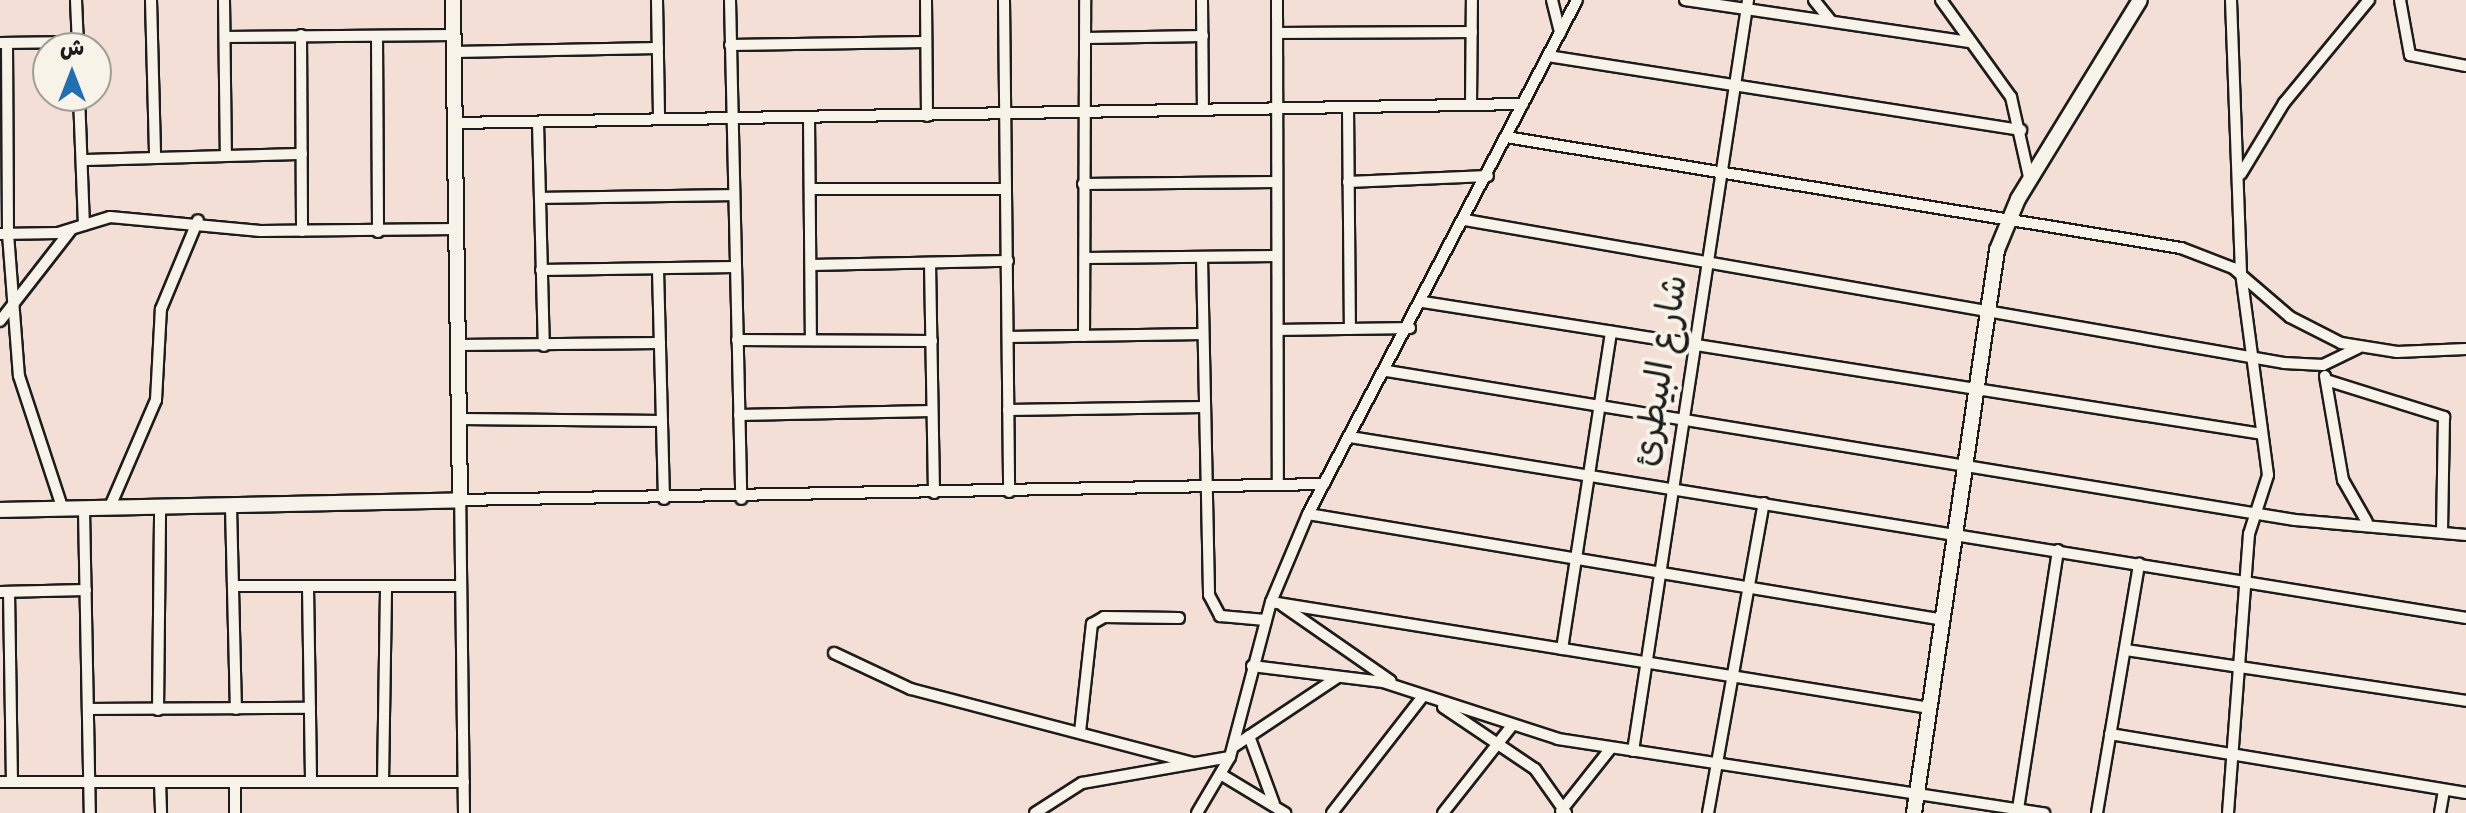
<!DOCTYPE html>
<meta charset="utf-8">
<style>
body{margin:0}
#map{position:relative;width:2466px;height:813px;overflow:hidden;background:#f4dfd6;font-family:"Indie Flower","Playpen Sans Arabic",sans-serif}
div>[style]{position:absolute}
.roads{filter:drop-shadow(2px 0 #1c1c1c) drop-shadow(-2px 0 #1c1c1c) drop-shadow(0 2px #1c1c1c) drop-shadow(0 -2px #1c1c1c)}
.street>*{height:10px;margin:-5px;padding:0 5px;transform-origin:5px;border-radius:5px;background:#f7f3e8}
.secondary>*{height:14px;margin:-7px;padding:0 7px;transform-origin:7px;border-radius:7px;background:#f7f3e8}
span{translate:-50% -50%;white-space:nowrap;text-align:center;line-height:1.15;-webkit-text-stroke:8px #f7f3e8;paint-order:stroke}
.street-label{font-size:36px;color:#1c1c1c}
.north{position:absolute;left:32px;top:32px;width:80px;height:80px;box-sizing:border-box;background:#f7f3e8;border:2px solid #9f9d96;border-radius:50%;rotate:0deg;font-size:22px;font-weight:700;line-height:32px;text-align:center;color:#1c1c1c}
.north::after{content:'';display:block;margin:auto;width:28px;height:36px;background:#1f6fb2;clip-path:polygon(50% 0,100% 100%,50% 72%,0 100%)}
</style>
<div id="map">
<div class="roads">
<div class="street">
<div style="left:76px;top:0;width:46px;rotate:87.5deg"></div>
<div style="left:151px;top:0;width:157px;rotate:88.5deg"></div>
<div style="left:224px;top:0;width:155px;rotate:89.3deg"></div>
<div style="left:657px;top:0;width:118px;rotate:89deg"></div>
<div style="left:730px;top:0;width:499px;rotate:88.7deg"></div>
<div style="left:926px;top:0;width:116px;rotate:89.5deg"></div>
<div style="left:1004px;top:0;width:492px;rotate:89.4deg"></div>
<div style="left:1202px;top:0;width:110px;rotate:89.5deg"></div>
<div style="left:1277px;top:0;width:485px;rotate:89.9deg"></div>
<div style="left:1552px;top:0;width:34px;rotate:76deg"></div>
<div style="left:1685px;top:0;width:289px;rotate:8.4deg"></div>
<div style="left:1814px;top:0;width:27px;rotate:51deg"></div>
<div style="left:1941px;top:0;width:120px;rotate:54.2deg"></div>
<div style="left:2011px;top:97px;width:86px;rotate:77.3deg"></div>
<div style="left:2400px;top:0;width:56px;rotate:79.7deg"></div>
<div style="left:2410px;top:55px;width:57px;rotate:11.1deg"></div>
<div style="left:1278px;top:33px;width:194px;rotate:-0.3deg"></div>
<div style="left:301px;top:35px;width:196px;rotate:89.7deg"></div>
<div style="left:377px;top:36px;width:196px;rotate:89.7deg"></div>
<div style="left:225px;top:37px;width:229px;rotate:-0.5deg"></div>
<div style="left:1086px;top:38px;width:117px;rotate:-1deg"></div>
<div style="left:0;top:43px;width:77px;rotate:-0.7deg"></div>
<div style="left:7px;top:43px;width:191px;rotate:89.7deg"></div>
<div style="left:8px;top:234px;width:142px;rotate:85.6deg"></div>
<div style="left:19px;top:376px;width:141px;rotate:71.8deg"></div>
<div style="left:730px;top:45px;width:196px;rotate:-0.9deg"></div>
<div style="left:454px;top:52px;width:204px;rotate:-1.1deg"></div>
<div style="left:1548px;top:56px;width:479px;rotate:8.9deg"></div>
<div style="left:79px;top:96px;width:129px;rotate:87.8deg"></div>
<div style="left:1471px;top:105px;width:105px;rotate:-89.5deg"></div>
<div style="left:1348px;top:107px;width:222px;rotate:89.5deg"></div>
<div style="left:809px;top:118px;width:222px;rotate:89.5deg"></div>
<div style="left:455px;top:123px;width:1068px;rotate:-1.02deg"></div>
<div style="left:538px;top:123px;width:223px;rotate:88.5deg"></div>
<div style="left:1506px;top:137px;width:684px;rotate:9.34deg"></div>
<div style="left:2181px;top:248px;width:56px;rotate:21deg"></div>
<div style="left:2233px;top:268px;width:75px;rotate:40.7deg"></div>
<div style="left:2290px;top:317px;width:57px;rotate:27deg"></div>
<div style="left:2341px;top:343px;width:57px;rotate:9.1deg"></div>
<div style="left:2397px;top:352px;width:69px;rotate:-2.5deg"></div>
<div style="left:82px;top:160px;width:220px;rotate:-1.6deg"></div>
<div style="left:2241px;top:174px;width:83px;rotate:-58.8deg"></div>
<div style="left:2284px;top:103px;width:134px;rotate:-50.5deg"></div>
<div style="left:1348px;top:182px;width:140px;rotate:-2.5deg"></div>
<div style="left:1083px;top:184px;width:193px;rotate:-0.6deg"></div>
<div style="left:811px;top:189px;width:195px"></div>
<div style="left:540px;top:198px;width:193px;rotate:-0.9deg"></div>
<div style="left:1465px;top:220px;width:831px;rotate:9.9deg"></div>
<div style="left:2284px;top:363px;width:39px;rotate:3deg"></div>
<div style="left:2323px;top:365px;width:39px;rotate:-26deg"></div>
<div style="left:0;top:234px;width:58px;rotate:-1deg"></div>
<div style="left:58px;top:233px;width:54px;rotate:-17.1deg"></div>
<div style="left:110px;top:217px;width:151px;rotate:5.3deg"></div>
<div style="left:260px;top:231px;width:197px;rotate:-0.6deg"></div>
<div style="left:1086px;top:258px;width:191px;rotate:-0.6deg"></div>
<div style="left:1202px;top:258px;width:337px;rotate:88.8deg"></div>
<div style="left:1209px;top:595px;width:24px;rotate:62deg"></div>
<div style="left:1220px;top:616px;width:46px;rotate:5deg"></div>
<div style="left:930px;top:263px;width:230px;rotate:89deg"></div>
<div style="left:811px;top:265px;width:197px;rotate:-1.2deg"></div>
<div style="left:541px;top:270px;width:194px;rotate:-0.9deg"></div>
<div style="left:658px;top:270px;width:229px;rotate:88.5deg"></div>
<div style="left:1423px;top:302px;width:849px;rotate:8.94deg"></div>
<div style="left:0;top:321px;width:114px;rotate:-52.1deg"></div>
<div style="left:1280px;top:330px;width:130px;rotate:-0.9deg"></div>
<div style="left:1084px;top:336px;width:336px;rotate:-89.8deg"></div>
<div style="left:1008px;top:337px;width:195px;rotate:-0.9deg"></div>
<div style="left:737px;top:340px;width:195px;rotate:0.3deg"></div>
<div style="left:459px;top:345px;width:201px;rotate:-0.6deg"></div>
<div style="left:1387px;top:371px;width:920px;rotate:9.32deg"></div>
<div style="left:2295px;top:520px;width:172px;rotate:5deg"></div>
<div style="left:2325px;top:376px;width:106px;rotate:80.2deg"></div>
<div style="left:2343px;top:480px;width:48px;rotate:60.3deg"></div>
<div style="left:2326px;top:380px;width:124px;rotate:17.4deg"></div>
<div style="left:2444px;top:417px;width:114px;rotate:91deg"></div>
<div style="left:1008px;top:410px;width:196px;rotate:-0.9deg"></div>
<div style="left:739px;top:415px;width:193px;rotate:-1.2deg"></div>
<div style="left:461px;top:419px;width:201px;rotate:0.6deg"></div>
<div style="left:1350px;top:437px;width:1131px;rotate:9.21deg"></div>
<div style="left:231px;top:507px;width:202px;rotate:88.6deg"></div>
<div style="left:109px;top:509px;width:119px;rotate:-66.7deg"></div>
<div style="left:156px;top:400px;width:91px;rotate:-86.9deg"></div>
<div style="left:161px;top:309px;width:96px;rotate:-67.4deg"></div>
<div style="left:84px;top:510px;width:303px;rotate:88.9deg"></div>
<div style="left:1308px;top:514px;width:645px;rotate:9.46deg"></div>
<div style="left:233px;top:586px;width:228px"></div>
<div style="left:308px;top:587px;width:195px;rotate:89.1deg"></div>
<div style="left:0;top:592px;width:86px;rotate:-1.3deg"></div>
<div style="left:9px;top:592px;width:190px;rotate:89.1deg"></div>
<div style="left:1271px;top:602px;width:667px;rotate:9.14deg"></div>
<div style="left:1283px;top:606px;width:131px;rotate:34.8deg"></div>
<div style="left:1562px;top:649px;width:321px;rotate:-81.2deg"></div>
<div style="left:2126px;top:650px;width:344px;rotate:8.5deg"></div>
<div style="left:834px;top:653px;width:85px;rotate:25.1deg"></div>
<div style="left:911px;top:689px;width:292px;rotate:14.7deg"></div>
<div style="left:1252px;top:666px;width:132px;rotate:7deg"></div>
<div style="left:1383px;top:682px;width:184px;rotate:18deg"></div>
<div style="left:1558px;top:739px;width:492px;rotate:8.7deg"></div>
<div style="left:1443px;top:707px;width:111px;rotate:34deg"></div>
<div style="left:1535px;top:769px;width:54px;rotate:54.8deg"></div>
<div style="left:89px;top:709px;width:221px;rotate:-0.3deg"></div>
<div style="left:158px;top:710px;width:202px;rotate:-89.4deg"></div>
<div style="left:1080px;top:732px;width:109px;rotate:-83.7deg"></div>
<div style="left:1092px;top:624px;width:14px;rotate:-30deg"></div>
<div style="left:1104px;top:617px;width:75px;rotate:0.8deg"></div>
<div style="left:2110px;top:734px;width:361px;rotate:9.4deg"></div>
<div style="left:1249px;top:736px;width:72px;rotate:69.8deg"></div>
<div style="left:1233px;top:747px;width:126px;rotate:-33.7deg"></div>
<div style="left:1633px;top:751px;width:760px;rotate:-81.29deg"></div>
<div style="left:1222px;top:775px;width:74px;rotate:31.1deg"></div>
<div style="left:0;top:782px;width:464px"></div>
<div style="left:160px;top:782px;width:31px;rotate:88deg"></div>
<div style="left:235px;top:782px;width:31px;rotate:90deg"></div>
<div style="left:383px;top:782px;width:194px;rotate:-89.1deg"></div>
<div style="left:2018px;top:809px;width:262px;rotate:-81.2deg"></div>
<div style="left:1561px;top:811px;width:80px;rotate:-51.6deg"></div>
<div style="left:464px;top:813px;width:313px;rotate:-90.7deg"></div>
<div style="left:460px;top:500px;width:864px;rotate:-1.06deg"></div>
<div style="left:1035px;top:813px;width:56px;rotate:-32.6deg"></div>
<div style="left:1082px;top:783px;width:150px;rotate:-10deg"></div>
<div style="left:1197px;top:813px;width:65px;rotate:-59.5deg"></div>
<div style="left:1230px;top:757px;width:160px;rotate:-75.2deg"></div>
<div style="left:1271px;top:602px;width:95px;rotate:-67.2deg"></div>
<div style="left:1308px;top:514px;width:580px;rotate:-62.37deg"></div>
<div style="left:1332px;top:813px;width:148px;rotate:-52.1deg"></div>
<div style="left:1443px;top:813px;width:110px;rotate:-51.7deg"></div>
<div style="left:1708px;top:813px;width:315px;rotate:-79.8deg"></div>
<div style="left:2097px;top:813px;width:253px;rotate:-80.4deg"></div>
<div style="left:2228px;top:813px;width:280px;rotate:-85.7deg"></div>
<div style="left:2249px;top:534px;width:62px;rotate:-72.1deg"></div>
<div style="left:2268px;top:475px;width:204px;rotate:-97.6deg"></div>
<div style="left:2241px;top:273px;width:273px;rotate:-92.1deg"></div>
<div style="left:2440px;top:813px;width:23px;rotate:-80deg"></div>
</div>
<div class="secondary">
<div style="left:0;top:510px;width:460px;rotate:-1.2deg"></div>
<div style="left:460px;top:500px;width:500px;rotate:-90.8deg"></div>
<div style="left:1914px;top:813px;width:569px;rotate:-81.61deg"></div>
<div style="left:1997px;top:250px;width:55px;rotate:-67.6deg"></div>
<div style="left:2018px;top:199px;width:233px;rotate:-58.5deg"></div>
</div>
</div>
<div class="street-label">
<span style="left:1663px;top:371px;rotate:-81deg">شارع البيطرئ</span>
</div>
<div class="north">ش</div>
</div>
